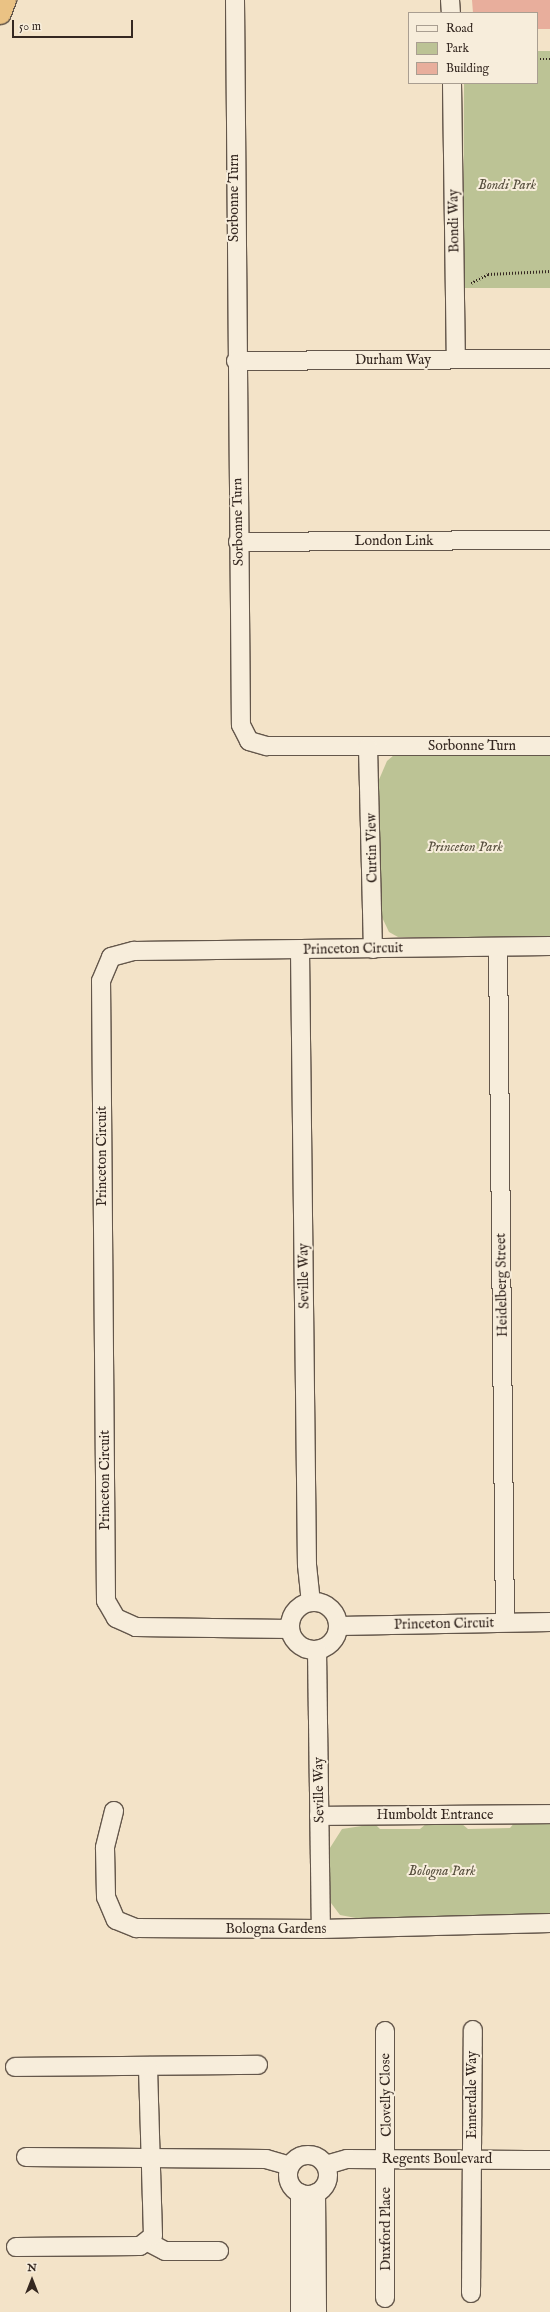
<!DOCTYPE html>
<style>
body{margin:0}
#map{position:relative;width:550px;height:2312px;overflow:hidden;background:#f3e3c8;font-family:"IM FELL English",serif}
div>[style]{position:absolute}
.green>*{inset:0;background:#bcc395}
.building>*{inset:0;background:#e8ae9c}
.path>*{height:2.5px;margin-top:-1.25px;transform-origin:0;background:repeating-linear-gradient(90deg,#352821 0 1px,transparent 0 3px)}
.roads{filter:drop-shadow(1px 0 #64574b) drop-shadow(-1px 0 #64574b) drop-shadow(0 1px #64574b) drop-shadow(0 -1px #64574b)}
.street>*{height:18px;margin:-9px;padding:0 9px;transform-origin:9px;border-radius:9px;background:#f7eddb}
.street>.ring{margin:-9px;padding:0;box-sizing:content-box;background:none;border:18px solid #f7eddb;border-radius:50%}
.highway>*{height:22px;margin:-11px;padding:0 11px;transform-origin:11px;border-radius:11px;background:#eac284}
span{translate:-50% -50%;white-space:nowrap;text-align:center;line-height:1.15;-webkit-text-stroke:4px #f7eddb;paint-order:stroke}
.park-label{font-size:14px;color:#574f3e;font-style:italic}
.street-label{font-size:14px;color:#352821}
.legend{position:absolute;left:408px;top:12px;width:130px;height:72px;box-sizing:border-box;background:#f7eddb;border:1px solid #a99e91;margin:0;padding:5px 7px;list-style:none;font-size:12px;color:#352821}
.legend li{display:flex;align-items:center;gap:8px;height:20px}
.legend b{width:20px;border:1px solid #a99e91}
.north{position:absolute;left:12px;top:2260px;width:40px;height:40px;-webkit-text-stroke:3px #f7eddb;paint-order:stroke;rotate:0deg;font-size:11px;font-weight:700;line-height:16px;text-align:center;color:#352821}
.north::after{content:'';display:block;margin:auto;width:14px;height:18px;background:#352821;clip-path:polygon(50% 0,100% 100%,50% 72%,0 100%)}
.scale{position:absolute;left:12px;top:20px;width:121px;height:18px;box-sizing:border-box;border:2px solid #352821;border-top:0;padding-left:5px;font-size:12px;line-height:14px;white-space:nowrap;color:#352821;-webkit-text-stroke:3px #f7eddb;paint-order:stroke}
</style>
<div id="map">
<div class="green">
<div style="clip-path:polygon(537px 51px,550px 51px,550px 288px,463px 288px,464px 83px,537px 83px)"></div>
<div style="clip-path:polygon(550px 754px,550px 937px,398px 937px,389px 932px,380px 913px,378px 782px,387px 761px,394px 755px,405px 754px)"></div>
<div style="clip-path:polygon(515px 1822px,550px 1822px,550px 1915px,356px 1918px,340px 1915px,331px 1903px,328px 1851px,342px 1829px,375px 1824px,380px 1829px,420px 1829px,426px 1824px,462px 1824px,468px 1829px,510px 1828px)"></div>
</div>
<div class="building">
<div style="clip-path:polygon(472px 0,550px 0,550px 29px,537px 29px,537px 13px,473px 13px)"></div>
</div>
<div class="path">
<div style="left:537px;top:59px;width:13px"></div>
<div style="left:471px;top:283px;width:19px;rotate:-28deg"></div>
<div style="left:488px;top:274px;width:62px;rotate:-2.8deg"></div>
</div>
<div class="roads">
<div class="street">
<div style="left:235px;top:0;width:725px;rotate:89.53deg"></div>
<div style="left:241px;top:725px;width:18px;rotate:63deg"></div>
<div style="left:249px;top:741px;width:19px;rotate:16deg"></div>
<div style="left:267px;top:746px;width:283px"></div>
<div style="left:450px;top:0;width:13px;rotate:86deg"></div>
<div style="left:452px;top:83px;width:276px;rotate:89.2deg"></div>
<div style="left:236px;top:361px;width:314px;rotate:-0.4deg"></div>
<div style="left:238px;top:542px;width:312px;rotate:-0.4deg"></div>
<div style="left:368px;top:747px;width:202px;rotate:88.6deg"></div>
<div style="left:498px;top:947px;width:675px;rotate:89.41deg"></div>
<div style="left:300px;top:950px;width:615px;rotate:89.35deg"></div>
<div style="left:307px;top:1565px;width:36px;rotate:84deg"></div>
<div class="ring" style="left:290px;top:1602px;width:30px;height:30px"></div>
<div style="left:339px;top:1626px;width:211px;rotate:-1.1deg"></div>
<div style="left:290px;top:1629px;width:154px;rotate:-179.3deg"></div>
<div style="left:136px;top:1627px;width:22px;rotate:-156deg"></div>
<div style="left:116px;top:1618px;width:20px;rotate:-120deg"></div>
<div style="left:106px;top:1601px;width:620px;rotate:-90.46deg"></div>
<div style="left:101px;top:981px;width:26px;rotate:-67deg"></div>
<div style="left:111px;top:957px;width:24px;rotate:-15deg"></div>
<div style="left:134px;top:951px;width:416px;rotate:-0.7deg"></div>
<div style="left:317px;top:1650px;width:279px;rotate:89.2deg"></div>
<div style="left:114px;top:1811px;width:38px;rotate:104deg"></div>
<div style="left:105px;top:1848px;width:49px;rotate:88.8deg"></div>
<div style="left:106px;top:1897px;width:25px;rotate:67deg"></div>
<div style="left:116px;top:1920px;width:22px;rotate:22deg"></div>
<div style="left:136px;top:1928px;width:185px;rotate:0.3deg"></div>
<div style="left:321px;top:1929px;width:229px;rotate:-1.5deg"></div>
<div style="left:319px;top:1816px;width:231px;rotate:-0.5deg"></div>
<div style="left:385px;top:2031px;width:267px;rotate:90deg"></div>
<div style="left:15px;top:2067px;width:243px;rotate:-0.5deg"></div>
<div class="ring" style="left:288px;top:2155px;width:22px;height:22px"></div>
<div style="left:26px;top:2157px;width:240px;rotate:0.5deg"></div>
<div style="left:266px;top:2159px;width:25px;rotate:16deg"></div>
<div style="left:326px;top:2165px;width:22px;rotate:-16deg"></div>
<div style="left:347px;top:2159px;width:203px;rotate:0.3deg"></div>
<div style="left:300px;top:2193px;width:119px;rotate:90deg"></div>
<div style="left:316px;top:2193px;width:119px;rotate:89.5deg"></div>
<div style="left:148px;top:2242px;width:19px;rotate:28deg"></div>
<div style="left:165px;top:2251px;width:54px"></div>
<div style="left:16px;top:2247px;width:124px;rotate:-0.5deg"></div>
<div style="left:140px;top:2246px;width:16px;rotate:-38deg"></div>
<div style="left:153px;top:2236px;width:170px;rotate:-91.7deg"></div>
<div style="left:471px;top:2293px;width:263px;rotate:-89.6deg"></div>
</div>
<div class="highway">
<div style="left:0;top:13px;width:14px;rotate:-69deg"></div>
</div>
</div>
<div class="park-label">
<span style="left:507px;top:185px">Bondi Park</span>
<span style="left:465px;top:847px">Princeton Park</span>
<span style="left:442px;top:1871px">Bologna Park</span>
</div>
<div class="street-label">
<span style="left:234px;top:198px;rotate:-90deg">Sorbonne Turn</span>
<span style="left:454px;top:221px;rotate:-91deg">Bondi Way</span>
<span style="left:393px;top:360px">Durham Way</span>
<span style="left:238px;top:522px;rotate:-91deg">Sorbonne Turn</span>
<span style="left:394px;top:541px">London Link</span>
<span style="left:472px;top:746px">Sorbonne Turn</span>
<span style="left:372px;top:848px;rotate:-91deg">Curtin View</span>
<span style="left:353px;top:949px;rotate:-1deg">Princeton Circuit</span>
<span style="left:102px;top:1156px;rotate:-90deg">Princeton Circuit</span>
<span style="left:304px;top:1276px;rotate:-91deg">Seville Way</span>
<span style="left:502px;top:1285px;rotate:-91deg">Heidelberg Street</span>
<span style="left:105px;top:1480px;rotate:-90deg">Princeton Circuit</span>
<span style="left:444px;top:1624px;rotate:-1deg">Princeton Circuit</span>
<span style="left:319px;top:1790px;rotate:-91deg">Seville Way</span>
<span style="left:435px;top:1815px">Humboldt Entrance</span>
<span style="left:276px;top:1929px">Bologna Gardens</span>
<span style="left:386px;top:2095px;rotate:-91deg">Clovelly Close</span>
<span style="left:472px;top:2095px;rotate:-90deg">Ennerdale Way</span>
<span style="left:437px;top:2159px">Regents Boulevard</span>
<span style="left:386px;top:2229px;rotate:-90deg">Duxford Place</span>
</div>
<ul class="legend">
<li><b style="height:5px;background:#f7eddb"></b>Road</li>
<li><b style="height:11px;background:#bcc395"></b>Park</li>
<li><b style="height:11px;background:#e8ae9c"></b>Building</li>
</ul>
<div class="north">N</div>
<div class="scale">50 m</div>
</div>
